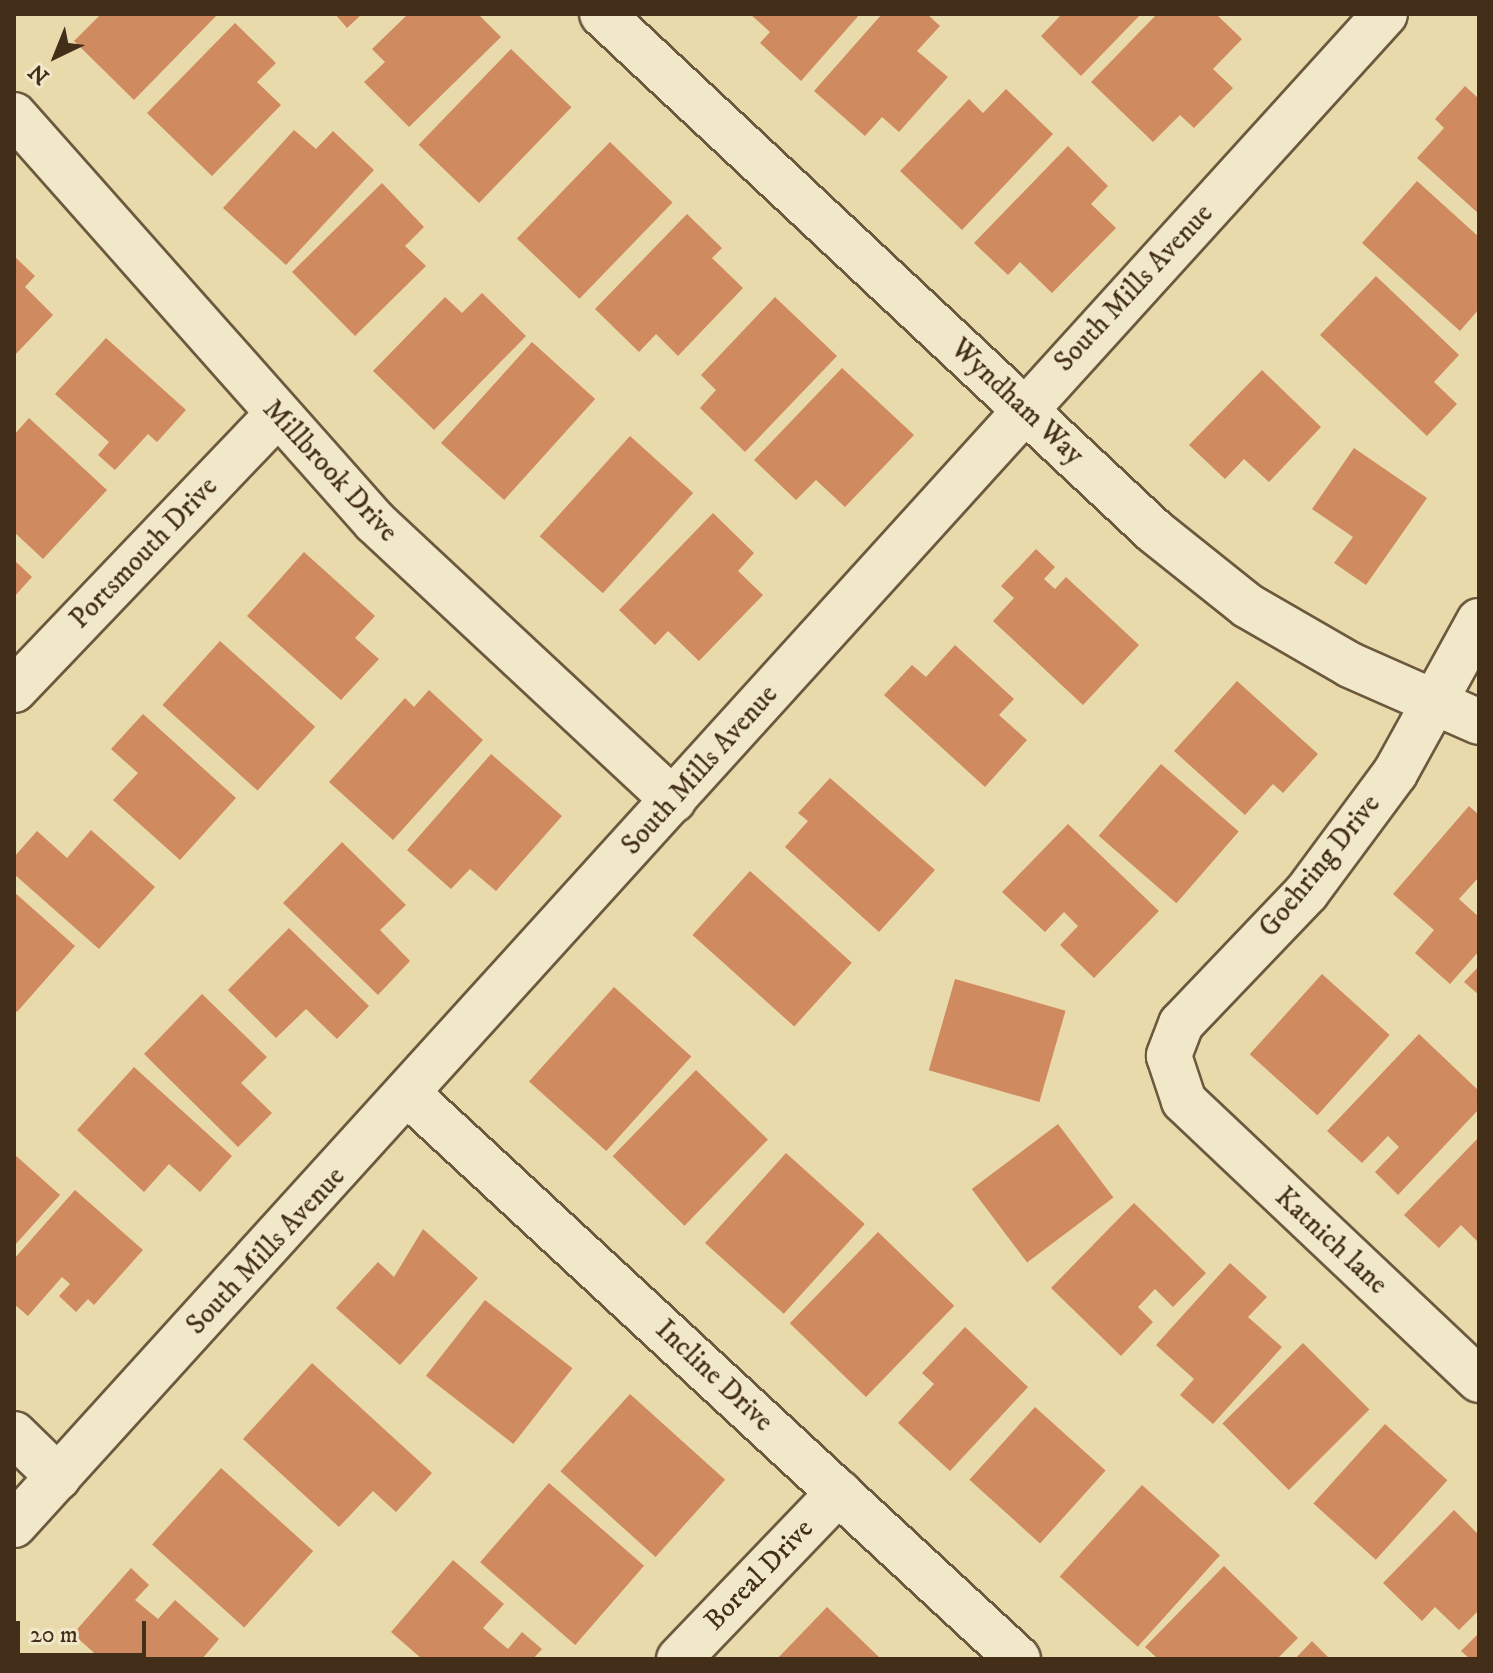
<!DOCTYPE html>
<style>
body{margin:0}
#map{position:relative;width:1493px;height:1673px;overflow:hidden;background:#e9daac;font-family:"IM FELL DW Pica",serif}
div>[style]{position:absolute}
.building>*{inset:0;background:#cf8a5f;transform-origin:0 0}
.roads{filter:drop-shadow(2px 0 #6c593e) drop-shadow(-2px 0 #6c593e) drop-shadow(0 2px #6c593e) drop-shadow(0 -2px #6c593e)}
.minor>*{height:44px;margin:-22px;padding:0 22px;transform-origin:22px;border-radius:22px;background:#f1e7c9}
span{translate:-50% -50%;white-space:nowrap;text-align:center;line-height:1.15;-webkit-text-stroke:6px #f1e7c9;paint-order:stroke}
.street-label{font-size:28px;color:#432e1a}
.frame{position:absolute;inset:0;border:16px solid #432e1a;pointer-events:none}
.north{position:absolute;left:16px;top:16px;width:80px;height:80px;-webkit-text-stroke:6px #f1e7c9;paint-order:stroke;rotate:223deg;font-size:22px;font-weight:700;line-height:32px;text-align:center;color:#432e1a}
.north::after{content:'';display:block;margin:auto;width:28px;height:36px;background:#432e1a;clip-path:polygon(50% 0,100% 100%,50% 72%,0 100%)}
.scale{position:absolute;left:16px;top:1621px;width:130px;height:36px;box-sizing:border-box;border:4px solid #432e1a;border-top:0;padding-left:10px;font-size:24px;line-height:28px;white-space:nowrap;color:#432e1a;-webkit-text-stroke:6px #f1e7c9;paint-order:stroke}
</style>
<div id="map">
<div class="building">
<div style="clip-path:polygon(101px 14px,218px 14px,134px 100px,74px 41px)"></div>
<div style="clip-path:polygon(335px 14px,362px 14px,347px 28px)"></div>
<div style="clip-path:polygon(408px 14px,478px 14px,501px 37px,409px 127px,364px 82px,385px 62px,372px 49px)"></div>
<div style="clip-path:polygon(750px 14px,860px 14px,801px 81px,760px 43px,770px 32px)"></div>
<div style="clip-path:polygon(882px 14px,927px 14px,940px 26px,917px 51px,948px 77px,899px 132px,882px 117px,865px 136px,814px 91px)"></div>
<div style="clip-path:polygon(1062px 14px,1141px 14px,1081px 76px,1041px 36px)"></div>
<div style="clip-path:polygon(1157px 14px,1216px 14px,1242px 39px,1213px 69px,1233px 88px,1194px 128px,1180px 115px,1153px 142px,1091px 82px)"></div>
<div style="clip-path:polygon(235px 23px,276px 63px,257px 82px,281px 105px,212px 176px,147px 113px)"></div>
<div style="left:511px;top:49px;width:84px;height:133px;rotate:44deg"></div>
<div style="clip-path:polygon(1465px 86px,1479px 99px,1479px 214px,1417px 158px,1444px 128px,1435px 119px)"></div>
<div style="clip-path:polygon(1006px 89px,1053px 134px,962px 230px,900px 171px,969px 99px,983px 113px)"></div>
<div style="clip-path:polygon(294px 130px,316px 149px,333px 131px,374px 170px,286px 265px,223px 208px)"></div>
<div style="left:610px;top:142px;width:87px;height:134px;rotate:44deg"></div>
<div style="clip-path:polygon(1068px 146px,1108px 186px,1091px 204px,1116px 228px,1052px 293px,1020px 262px,1008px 275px,974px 243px)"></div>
<div style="clip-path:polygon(1417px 181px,1479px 237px,1479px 309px,1460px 331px,1362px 243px)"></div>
<div style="clip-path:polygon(382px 183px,424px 227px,405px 246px,426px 266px,355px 336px,292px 272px)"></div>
<div style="clip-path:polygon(687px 214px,722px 248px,712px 258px,743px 288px,678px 356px,656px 334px,639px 352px,595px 309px)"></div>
<div style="clip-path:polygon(14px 256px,35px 276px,25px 287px,53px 315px,14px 356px)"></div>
<div style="clip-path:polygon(1376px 276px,1459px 355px,1434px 382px,1457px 404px,1427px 436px,1320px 335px)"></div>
<div style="clip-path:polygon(482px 293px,526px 336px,434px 430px,373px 371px,445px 297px,462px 313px)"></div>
<div style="clip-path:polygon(775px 297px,837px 356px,745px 452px,700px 408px,716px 390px,701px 375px)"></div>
<div style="clip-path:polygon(106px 338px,186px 410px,157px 442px,148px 434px,115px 470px,98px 455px,109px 442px,55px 394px)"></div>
<div style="left:532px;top:342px;width:85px;height:136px;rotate:42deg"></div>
<div style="clip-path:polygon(842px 368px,914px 435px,845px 507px,816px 480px,796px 500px,754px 460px)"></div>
<div style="clip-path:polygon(1262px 370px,1321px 427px,1269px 482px,1244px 459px,1225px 479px,1189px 445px)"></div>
<div style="clip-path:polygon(29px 418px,107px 490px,43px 559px,14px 532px,14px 435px)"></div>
<div style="left:630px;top:436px;width:85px;height:135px;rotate:42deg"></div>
<div style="clip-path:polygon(1354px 448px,1427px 498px,1366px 585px,1334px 563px,1353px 537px,1312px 509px)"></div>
<div style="clip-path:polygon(713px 513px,754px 553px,738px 571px,763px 595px,699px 661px,668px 631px,655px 645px,619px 610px)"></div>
<div style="clip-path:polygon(1036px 549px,1055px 567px,1044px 579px,1055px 589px,1066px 577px,1139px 645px,1083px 705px,993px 621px,1014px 598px,1001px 586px)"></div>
<div style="clip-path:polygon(304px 552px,375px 616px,355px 638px,379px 659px,341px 700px,247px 616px)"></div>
<div style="clip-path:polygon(14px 560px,32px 577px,14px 597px)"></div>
<div style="left:220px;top:641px;width:128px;height:86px;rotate:42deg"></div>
<div style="clip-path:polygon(955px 645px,1014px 699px,999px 715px,1027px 740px,985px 787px,884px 695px,912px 665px,926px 677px)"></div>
<div style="clip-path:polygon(1237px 681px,1318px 754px,1283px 793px,1273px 784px,1245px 815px,1174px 751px)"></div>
<div style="clip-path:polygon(429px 690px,483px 740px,393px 840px,329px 782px,405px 698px,414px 707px)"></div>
<div style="clip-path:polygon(143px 714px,236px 798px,180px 860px,113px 800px,138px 773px,111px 749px)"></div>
<div style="clip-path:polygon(491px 754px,562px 816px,496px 891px,470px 869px,451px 889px,407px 850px)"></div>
<div style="left:1161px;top:764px;width:103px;height:95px;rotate:41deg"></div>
<div style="clip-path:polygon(830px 778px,935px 870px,879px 932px,785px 847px,808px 821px,798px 813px)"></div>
<div style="clip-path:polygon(1469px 806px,1479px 815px,1479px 877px,1459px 899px,1479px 917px,1479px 951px,1450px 984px,1415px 953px,1434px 930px,1393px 894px)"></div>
<div style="clip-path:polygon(1068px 824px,1159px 911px,1094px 978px,1060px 945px,1078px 926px,1064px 912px,1045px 932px,1002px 892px)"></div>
<div style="clip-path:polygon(91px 830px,155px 887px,99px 949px,14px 874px,14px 857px,37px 831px,67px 858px)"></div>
<div style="clip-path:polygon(342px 842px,406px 905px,380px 930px,410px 961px,378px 995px,283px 903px)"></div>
<div style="left:750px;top:871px;width:137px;height:86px;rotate:42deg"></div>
<div style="clip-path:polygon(14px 892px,75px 946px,17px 1012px,14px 1010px)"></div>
<div style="clip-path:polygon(289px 928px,369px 1006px,337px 1039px,306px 1009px,276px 1038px,228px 990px)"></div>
<div style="clip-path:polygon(1479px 966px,1479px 995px,1464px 982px)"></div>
<div style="left:1322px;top:974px;width:91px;height:108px;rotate:42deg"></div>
<div style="left:955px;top:979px;width:115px;height:95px;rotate:16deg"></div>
<div style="left:614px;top:987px;width:104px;height:127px;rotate:42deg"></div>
<div style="clip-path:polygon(202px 994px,267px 1057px,241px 1083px,272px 1113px,238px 1147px,144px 1054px)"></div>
<div style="clip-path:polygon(1419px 1034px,1479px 1091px,1479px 1109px,1398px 1195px,1375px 1172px,1399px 1147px,1388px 1136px,1362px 1163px,1327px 1131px)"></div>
<div style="clip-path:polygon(134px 1067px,232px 1156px,200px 1192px,169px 1164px,144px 1192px,77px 1130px)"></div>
<div style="left:696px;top:1070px;width:100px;height:120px;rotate:44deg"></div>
<div style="left:1058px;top:1124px;width:92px;height:108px;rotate:53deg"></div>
<div style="clip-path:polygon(1479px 1137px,1479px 1243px,1461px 1225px,1439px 1248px,1404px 1215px)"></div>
<div style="left:786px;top:1153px;width:106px;height:121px;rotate:42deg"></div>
<div style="clip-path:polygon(14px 1154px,60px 1195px,14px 1246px)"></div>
<div style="clip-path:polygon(75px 1190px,143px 1250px,94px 1305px,88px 1299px,76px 1312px,59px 1296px,70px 1284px,62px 1277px,28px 1316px,14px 1304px,14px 1259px)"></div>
<div style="clip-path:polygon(1134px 1203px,1206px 1273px,1173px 1307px,1155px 1289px,1138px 1307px,1153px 1322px,1121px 1356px,1051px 1288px)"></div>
<div style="clip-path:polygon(423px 1229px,478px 1278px,400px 1365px,336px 1308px,378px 1262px,394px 1277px)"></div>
<div style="left:878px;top:1232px;width:106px;height:127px;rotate:44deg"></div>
<div style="clip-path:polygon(1230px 1263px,1267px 1297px,1248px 1317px,1282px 1347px,1213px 1424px,1180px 1395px,1194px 1379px,1156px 1345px)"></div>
<div style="left:485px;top:1300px;width:111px;height:96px;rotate:38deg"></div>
<div style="clip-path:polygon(965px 1327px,1028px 1387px,950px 1471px,898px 1423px,934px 1384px,922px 1373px)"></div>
<div style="left:1303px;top:1343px;width:94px;height:114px;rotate:45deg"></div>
<div style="clip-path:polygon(312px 1363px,432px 1473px,396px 1512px,373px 1491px,339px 1527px,243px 1439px)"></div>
<div style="left:630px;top:1394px;width:128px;height:104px;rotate:42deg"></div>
<div style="left:1035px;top:1407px;width:95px;height:98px;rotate:42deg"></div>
<div style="left:1385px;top:1424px;width:84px;height:107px;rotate:42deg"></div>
<div style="left:221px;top:1468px;width:124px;height:103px;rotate:42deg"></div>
<div style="left:549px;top:1483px;width:126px;height:105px;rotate:41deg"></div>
<div style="left:1142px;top:1485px;width:105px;height:123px;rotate:42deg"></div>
<div style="clip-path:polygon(1454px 1510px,1479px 1535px,1479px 1610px,1459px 1630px,1435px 1607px,1422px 1621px,1383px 1583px)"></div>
<div style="clip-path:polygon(453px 1560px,504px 1604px,483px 1628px,508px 1649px,522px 1632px,542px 1649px,533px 1659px,422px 1659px,391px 1632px)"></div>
<div style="clip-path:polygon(1224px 1566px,1298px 1638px,1277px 1659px,1158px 1659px,1145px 1647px)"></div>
<div style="clip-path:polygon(131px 1568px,149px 1585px,135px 1600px,158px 1619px,175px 1600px,219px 1639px,202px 1659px,101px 1659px,73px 1634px)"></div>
<div style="clip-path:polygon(827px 1607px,881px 1659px,777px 1659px)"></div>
<div style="clip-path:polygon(1479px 1633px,1479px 1659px,1470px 1659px,1461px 1651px)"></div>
<div style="clip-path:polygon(1312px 1641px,1330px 1659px,1295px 1659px)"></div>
</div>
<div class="roads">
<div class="minor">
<div style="left:602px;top:14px;width:756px;rotate:43.12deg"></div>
<div style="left:1154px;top:531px;width:120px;rotate:38.6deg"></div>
<div style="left:1248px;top:606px;width:118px;rotate:30deg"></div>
<div style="left:1350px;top:665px;width:141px;rotate:23.8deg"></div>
<div style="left:14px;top:115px;width:544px;rotate:48.43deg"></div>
<div style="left:375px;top:522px;width:408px;rotate:43deg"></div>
<div style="left:1479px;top:621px;width:174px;rotate:118.9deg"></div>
<div style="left:1395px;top:773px;width:148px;rotate:126.5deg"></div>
<div style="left:1307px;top:892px;width:182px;rotate:133.7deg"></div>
<div style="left:1181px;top:1024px;width:34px;rotate:111deg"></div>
<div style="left:1169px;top:1056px;width:47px;rotate:71.6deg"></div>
<div style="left:1184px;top:1101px;width:406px;rotate:43.4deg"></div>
<div style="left:14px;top:690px;width:379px;rotate:-46.3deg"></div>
<div style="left:409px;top:1095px;width:830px;rotate:42.8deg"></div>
<div style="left:14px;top:1434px;width:62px;rotate:44.3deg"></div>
<div style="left:14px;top:1525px;width:2040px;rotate:-47.78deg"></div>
<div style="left:679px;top:1659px;width:231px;rotate:-46.2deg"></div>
</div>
</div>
<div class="street-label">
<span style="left:1134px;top:288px;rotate:-47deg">South Mills Avenue</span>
<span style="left:1017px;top:402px;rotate:43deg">Wyndham Way</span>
<span style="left:330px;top:471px;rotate:47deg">Millbrook Drive</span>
<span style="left:144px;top:553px;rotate:-46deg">Portsmouth Drive</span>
<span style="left:700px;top:770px;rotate:-48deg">South Mills Avenue</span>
<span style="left:1320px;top:866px;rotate:-51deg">Goehring Drive</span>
<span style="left:1331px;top:1241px;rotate:43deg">Katnich lane</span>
<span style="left:266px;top:1251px;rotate:-47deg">South Mills Avenue</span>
<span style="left:714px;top:1376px;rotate:43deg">Incline Drive</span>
<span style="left:759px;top:1575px;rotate:-46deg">Boreal Drive</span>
</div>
<div class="frame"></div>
<div class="north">N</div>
<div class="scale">20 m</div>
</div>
